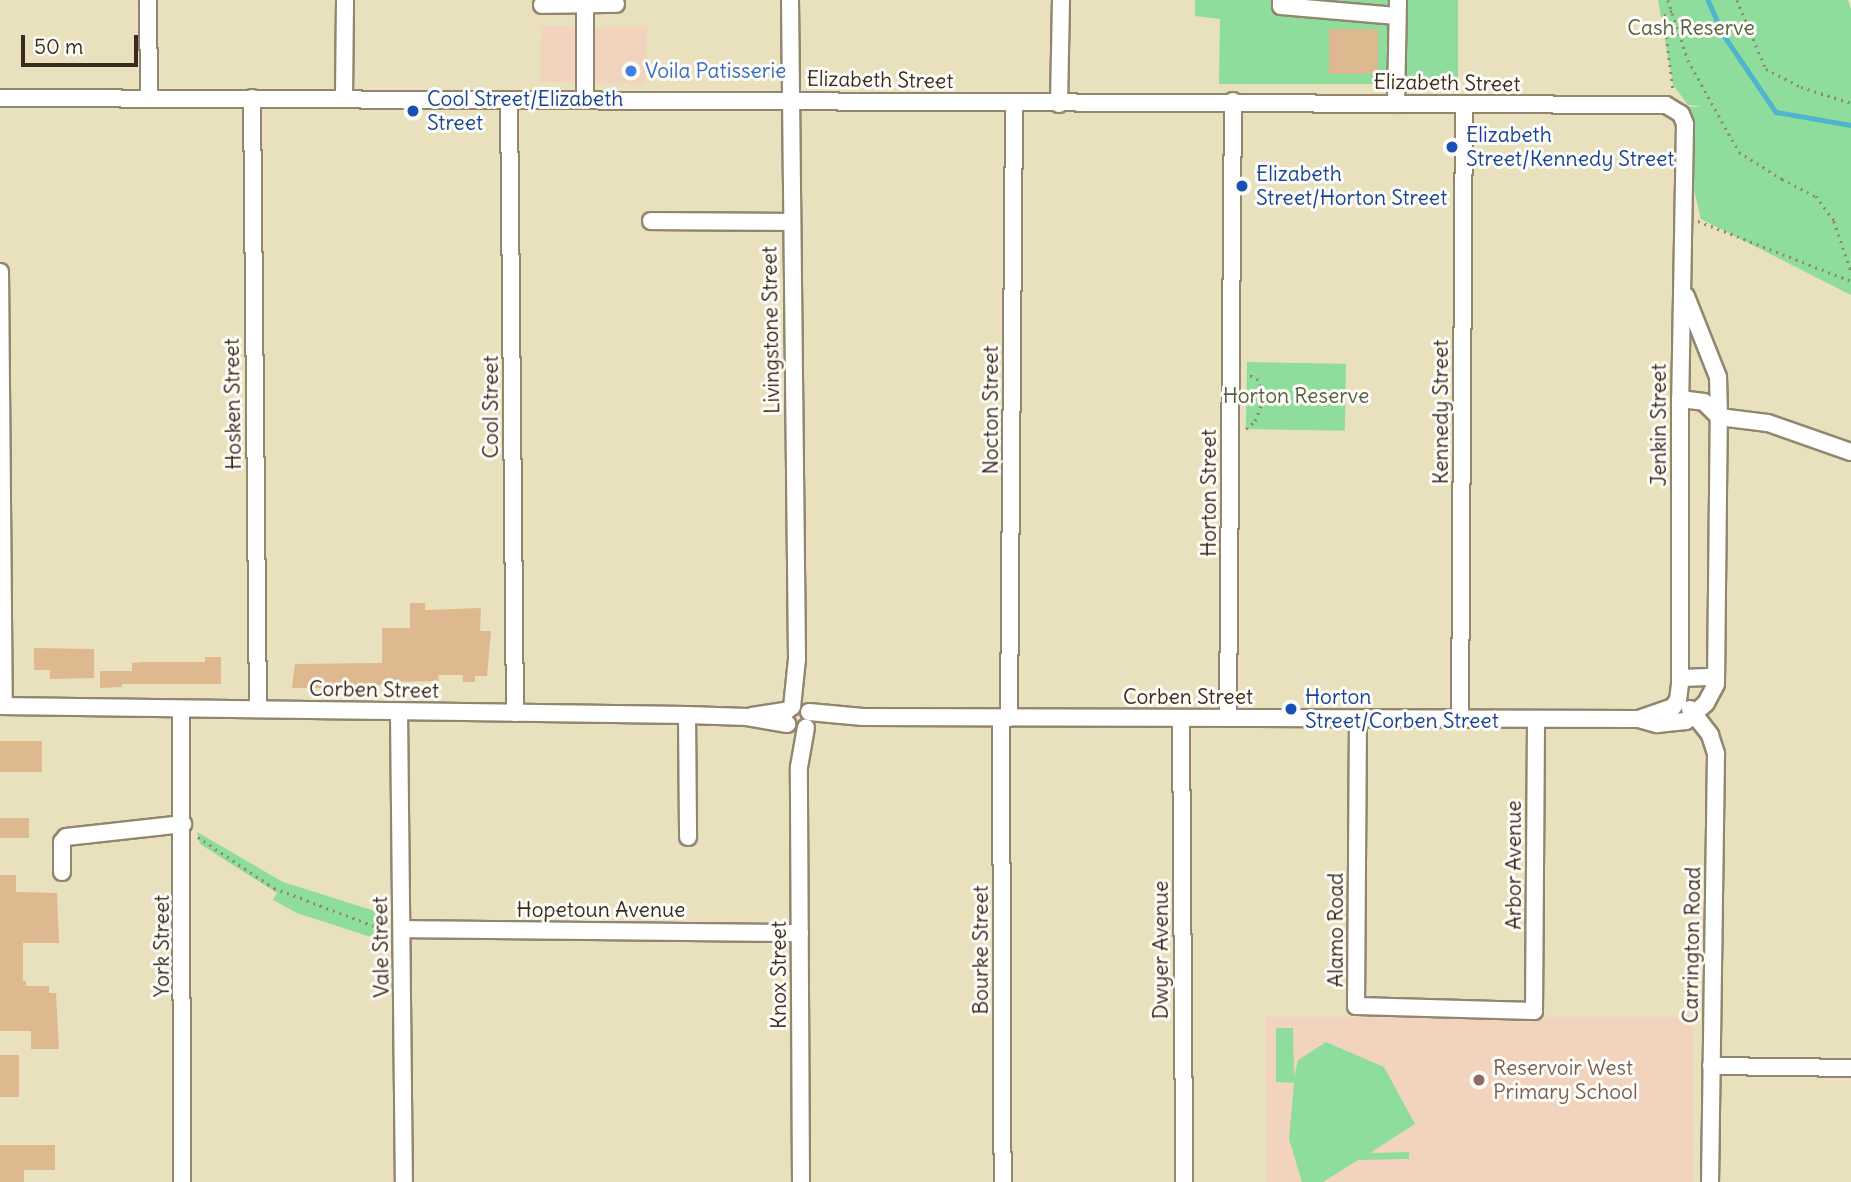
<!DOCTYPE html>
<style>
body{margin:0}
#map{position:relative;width:1851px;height:1182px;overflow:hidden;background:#e9e1be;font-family:Delius,sans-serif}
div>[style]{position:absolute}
.built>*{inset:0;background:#f2d4be;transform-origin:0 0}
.green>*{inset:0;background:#8fdd9c;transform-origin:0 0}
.stream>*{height:4.5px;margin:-2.25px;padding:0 2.25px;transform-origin:2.25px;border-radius:2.25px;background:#4fb4ce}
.building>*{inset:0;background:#deb88e;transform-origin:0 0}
.path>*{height:2.5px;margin-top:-1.25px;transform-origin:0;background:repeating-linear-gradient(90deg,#92866e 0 2px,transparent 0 7px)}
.roads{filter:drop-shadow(2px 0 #92866e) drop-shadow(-2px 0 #92866e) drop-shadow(0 2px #92866e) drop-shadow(0 -2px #92866e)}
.minor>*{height:16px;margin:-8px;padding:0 8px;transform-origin:8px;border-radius:8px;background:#fff}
.dots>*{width:19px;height:19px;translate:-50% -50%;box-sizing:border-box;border:4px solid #fdfcf7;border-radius:50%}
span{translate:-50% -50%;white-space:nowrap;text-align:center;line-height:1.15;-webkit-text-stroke:6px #fdfcf7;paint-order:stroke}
.park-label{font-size:21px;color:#546044}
.shop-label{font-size:21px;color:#366cbe}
.left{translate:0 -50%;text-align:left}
.street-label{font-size:21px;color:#3b2a1e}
.transit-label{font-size:21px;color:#164399}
.education-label{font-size:21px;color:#785e54}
.scale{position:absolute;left:21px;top:35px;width:117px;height:32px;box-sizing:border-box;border:4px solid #3b2a1e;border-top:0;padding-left:9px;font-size:21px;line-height:24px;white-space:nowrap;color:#3b2a1e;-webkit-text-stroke:5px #fdfcf7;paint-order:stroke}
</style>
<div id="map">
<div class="built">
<div style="left:541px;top:26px;width:106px;height:56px;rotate:1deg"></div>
<div style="left:1266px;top:1017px;width:427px;height:165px"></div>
</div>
<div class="green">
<div style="clip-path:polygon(1195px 0,1458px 0,1458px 84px,1219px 84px,1220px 19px,1195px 16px)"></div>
<div style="clip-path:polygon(1658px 0,1848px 0,1851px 9px,1851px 295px,1701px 219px,1674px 108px,1704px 106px,1688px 105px,1673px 85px)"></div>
<div style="left:1247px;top:362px;width:99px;height:67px;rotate:1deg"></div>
<div style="clip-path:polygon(197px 832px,283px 882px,381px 913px,383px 941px,297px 913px,273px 900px,277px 893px,200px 844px)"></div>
<div style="clip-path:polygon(1276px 1028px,1293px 1028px,1294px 1077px,1298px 1060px,1326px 1042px,1384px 1067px,1415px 1124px,1370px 1153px,1409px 1152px,1409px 1159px,1358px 1160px,1323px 1182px,1302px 1182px,1289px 1139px,1294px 1083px,1276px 1082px)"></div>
</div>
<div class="stream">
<div style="left:1708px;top:0;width:37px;rotate:66deg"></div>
<div style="left:1723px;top:34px;width:94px;rotate:55.8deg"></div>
<div style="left:1776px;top:112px;width:76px;rotate:9.8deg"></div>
</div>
<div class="building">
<div style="left:1329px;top:29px;width:49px;height:45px"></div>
<div style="clip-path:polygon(410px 603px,425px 603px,425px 610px,481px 608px,480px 631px,491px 631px,487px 676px,475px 676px,475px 682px,463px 682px,463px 675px,438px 675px,439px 681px,384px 682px,384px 685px,375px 685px,375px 688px,292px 688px,295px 664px,382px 663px,382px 628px,410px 628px)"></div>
<div style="clip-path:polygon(34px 648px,94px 649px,94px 678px,50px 679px,50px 670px,34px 670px)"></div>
<div style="clip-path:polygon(205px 657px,221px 657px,221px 684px,122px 684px,122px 687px,100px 688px,100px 671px,132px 671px,132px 663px,143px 662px,205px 662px)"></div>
<div style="left:0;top:741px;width:42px;height:31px"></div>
<div style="left:0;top:818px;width:29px;height:20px"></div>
<div style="clip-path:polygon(0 875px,16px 875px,16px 892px,57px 893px,59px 943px,23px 943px,23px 981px,26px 981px,26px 986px,49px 986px,49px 993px,56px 993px,59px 1049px,31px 1049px,31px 1031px,0 1031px)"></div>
<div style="left:0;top:1055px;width:19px;height:42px"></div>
<div style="clip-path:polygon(0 1145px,55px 1145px,55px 1170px,24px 1170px,24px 1182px,0 1182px)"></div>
</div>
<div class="path">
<div style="left:1668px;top:0;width:63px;rotate:71.6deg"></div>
<div style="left:1688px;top:60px;width:105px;rotate:61deg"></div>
<div style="left:1739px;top:152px;width:51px;rotate:32.1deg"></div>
<div style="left:1782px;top:179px;width:38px;rotate:27deg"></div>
<div style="left:1816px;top:196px;width:31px;rotate:54deg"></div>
<div style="left:1834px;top:221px;width:53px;rotate:71.2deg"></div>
<div style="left:1737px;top:0;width:75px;rotate:67.2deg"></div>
<div style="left:1766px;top:69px;width:39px;rotate:27deg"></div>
<div style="left:1801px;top:87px;width:52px;rotate:17.7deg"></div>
<div style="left:1672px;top:11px;width:9px;rotate:148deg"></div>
<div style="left:1664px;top:16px;width:74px;rotate:83deg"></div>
<div style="left:1698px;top:221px;width:164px;rotate:21.4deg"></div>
<div style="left:1246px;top:429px;width:12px;rotate:-42deg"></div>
<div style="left:1255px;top:421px;width:22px;rotate:-69deg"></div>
<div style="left:1263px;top:400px;width:21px;rotate:-104deg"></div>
<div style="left:1258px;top:380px;width:13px;rotate:-151deg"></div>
<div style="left:198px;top:837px;width:92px;rotate:33.9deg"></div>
<div style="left:274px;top:888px;width:119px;rotate:20.7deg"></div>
</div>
<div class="roads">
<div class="minor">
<div style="left:148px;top:0;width:98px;rotate:89.4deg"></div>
<div style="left:790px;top:0;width:659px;rotate:89.39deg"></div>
<div style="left:797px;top:659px;width:48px;rotate:95.9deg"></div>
<div style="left:1281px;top:0;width:6px;rotate:90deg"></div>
<div style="left:1281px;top:6px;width:116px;rotate:4.9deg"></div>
<div style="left:542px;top:5px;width:74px;rotate:-0.8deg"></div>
<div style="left:344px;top:97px;width:97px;rotate:-89.4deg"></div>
<div style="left:0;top:98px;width:1666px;rotate:0.24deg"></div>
<div style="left:1666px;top:105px;width:17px;rotate:31deg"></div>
<div style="left:1681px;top:114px;width:11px;rotate:68deg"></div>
<div style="left:1685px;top:124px;width:275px;rotate:91deg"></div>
<div style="left:1680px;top:399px;width:285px;rotate:90deg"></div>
<div style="left:1680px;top:684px;width:16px;rotate:97deg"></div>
<div style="left:1678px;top:700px;width:9px;rotate:126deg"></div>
<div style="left:1673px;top:707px;width:36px;rotate:161deg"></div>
<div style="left:252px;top:98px;width:611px;rotate:89.44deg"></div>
<div style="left:509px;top:100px;width:613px;rotate:89.44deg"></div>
<div style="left:585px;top:100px;width:96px;rotate:-90deg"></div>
<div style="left:1059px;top:104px;width:104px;rotate:-88.9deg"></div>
<div style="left:1396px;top:104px;width:104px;rotate:-88.9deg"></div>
<div style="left:651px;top:221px;width:140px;rotate:0.4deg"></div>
<div style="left:0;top:272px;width:434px;rotate:89.5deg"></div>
<div style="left:1680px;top:399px;width:24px;rotate:7deg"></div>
<div style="left:1704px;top:402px;width:21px;rotate:45deg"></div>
<div style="left:1719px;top:417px;width:49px;rotate:7deg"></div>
<div style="left:1768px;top:423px;width:88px;rotate:19.3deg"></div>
<div style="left:1680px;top:678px;width:36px;rotate:-2deg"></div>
<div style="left:0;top:706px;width:687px;rotate:0.75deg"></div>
<div style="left:687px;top:715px;width:60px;rotate:1.9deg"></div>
<div style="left:747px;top:717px;width:41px;rotate:9.9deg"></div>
<div style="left:1690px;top:709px;width:33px;rotate:52deg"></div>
<div style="left:1710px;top:735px;width:20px;rotate:72deg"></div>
<div style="left:1716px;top:754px;width:428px;rotate:90.8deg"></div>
<div style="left:181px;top:710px;width:472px;rotate:89.9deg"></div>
<div style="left:399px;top:712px;width:470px;rotate:89.4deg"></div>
<div style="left:809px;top:712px;width:54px;rotate:5.3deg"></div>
<div style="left:863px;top:717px;width:776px;rotate:0.15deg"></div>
<div style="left:1639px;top:719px;width:19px;rotate:16deg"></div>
<div style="left:1657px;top:724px;width:29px;rotate:-6deg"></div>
<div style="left:1686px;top:721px;width:27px;rotate:-42deg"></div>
<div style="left:1706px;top:703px;width:21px;rotate:-62deg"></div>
<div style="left:1716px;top:684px;width:267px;rotate:-89.4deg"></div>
<div style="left:1719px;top:417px;width:40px;rotate:-91.4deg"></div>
<div style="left:1718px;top:377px;width:87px;rotate:-111.6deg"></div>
<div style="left:687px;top:715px;width:122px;rotate:89.5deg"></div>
<div style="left:752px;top:716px;width:36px;rotate:-9deg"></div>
<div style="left:1001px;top:718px;width:464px;rotate:89.8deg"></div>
<div style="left:1009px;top:718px;width:615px;rotate:-89.53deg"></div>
<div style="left:1181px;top:718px;width:464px;rotate:89.6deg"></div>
<div style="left:1228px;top:718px;width:617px;rotate:-89.54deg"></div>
<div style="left:1358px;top:719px;width:287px;rotate:90.4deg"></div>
<div style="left:1356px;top:1006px;width:178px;rotate:1.6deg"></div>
<div style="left:1534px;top:1011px;width:292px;rotate:-89.6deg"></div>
<div style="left:1460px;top:719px;width:614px;rotate:-89.63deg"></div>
<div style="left:62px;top:872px;width:30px;rotate:-90deg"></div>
<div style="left:62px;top:842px;width:6px;rotate:-51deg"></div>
<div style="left:66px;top:837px;width:118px;rotate:-6.3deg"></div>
<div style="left:402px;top:929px;width:398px;rotate:0.6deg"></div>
<div style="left:1711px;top:1066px;width:140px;rotate:0.8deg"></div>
<div style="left:801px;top:1182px;width:415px;rotate:-90.3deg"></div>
<div style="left:799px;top:767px;width:40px;rotate:-80deg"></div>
</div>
</div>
<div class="dots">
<div style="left:631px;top:71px;background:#3f7fe0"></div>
<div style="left:413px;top:111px;background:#1a4fb4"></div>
<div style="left:1452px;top:147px;background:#1a4fb4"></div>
<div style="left:1242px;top:186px;background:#1a4fb4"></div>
<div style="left:1291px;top:709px;background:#1a4fb4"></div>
<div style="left:1479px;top:1080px;background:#8d6e63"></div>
</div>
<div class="park-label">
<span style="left:1691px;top:28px">Cash Reserve</span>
<span style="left:1296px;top:396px">Horton Reserve</span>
</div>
<div class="shop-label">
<span class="left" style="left:645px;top:71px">Voila Patisserie</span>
</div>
<div class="street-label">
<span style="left:880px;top:80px;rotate:1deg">Elizabeth Street</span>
<span style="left:1447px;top:83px;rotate:1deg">Elizabeth Street</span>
<span style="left:771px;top:330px;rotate:-91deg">Livingstone Street</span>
<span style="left:233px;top:404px;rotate:-91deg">Hosken Street</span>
<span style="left:491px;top:407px;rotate:-90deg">Cool Street</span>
<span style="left:991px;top:410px;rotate:-90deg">Nocton Street</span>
<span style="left:1441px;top:412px;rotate:-90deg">Kennedy Street</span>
<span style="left:1659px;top:425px;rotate:-90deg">Jenkin Street</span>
<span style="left:1209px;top:493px;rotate:-90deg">Horton Street</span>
<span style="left:374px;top:690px;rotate:1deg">Corben Street</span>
<span style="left:1188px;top:697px">Corben Street</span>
<span style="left:1514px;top:865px;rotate:-90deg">Arbor Avenue</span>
<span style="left:601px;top:910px">Hopetoun Avenue</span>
<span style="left:1336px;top:930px;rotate:-90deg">Alamo Road</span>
<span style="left:1692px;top:945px;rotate:-89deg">Carrington Road</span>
<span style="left:162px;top:946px;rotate:-90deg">York Street</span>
<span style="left:381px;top:947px;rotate:-91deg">Vale Street</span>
<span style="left:981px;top:950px;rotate:-90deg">Bourke Street</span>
<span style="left:1161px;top:950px;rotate:-90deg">Dwyer Avenue</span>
<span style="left:779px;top:975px;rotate:-90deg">Knox Street</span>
</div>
<div class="transit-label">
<span class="left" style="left:427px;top:111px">Cool Street/Elizabeth<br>Street</span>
<span class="left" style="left:1466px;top:147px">Elizabeth<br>Street/Kennedy Street</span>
<span class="left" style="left:1256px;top:186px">Elizabeth<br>Street/Horton Street</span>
<span class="left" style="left:1305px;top:709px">Horton<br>Street/Corben Street</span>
</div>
<div class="education-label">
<span class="left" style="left:1493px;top:1080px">Reservoir West<br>Primary School</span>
</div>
<div class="scale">50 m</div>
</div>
